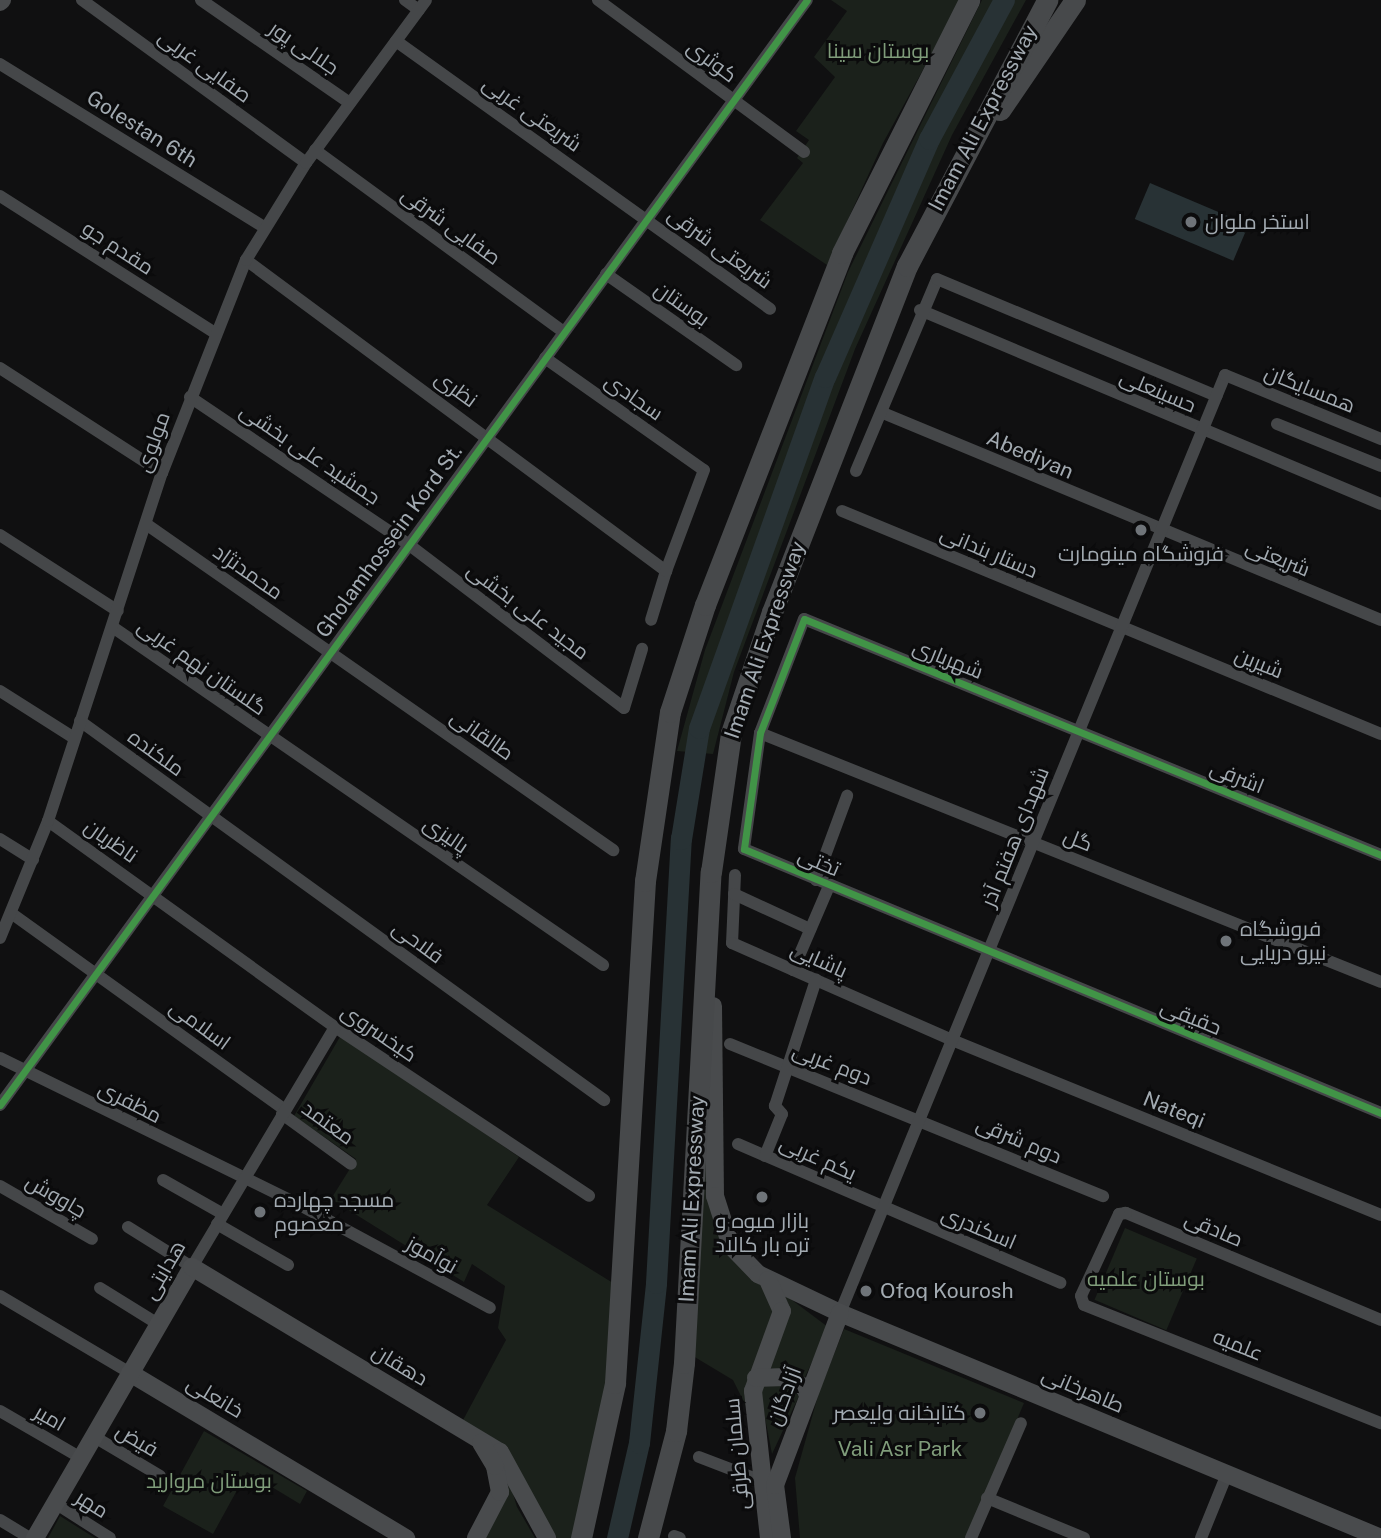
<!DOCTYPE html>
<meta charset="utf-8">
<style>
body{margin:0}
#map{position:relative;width:1381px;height:1538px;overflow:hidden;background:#101011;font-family:"Public Sans",Cairo,sans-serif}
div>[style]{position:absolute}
.green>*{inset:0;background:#1b211b;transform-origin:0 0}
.water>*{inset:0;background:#283235;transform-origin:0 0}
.river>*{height:21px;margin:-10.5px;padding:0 10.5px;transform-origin:10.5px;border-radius:10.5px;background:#283235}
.minor>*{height:12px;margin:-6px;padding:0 6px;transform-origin:6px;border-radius:6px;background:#454749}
.secondary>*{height:18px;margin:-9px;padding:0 9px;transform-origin:9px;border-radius:9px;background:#494b4d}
.trunk>*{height:21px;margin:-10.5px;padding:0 10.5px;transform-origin:10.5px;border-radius:10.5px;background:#47494b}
.cycleway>*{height:7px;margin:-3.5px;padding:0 3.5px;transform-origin:3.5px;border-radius:3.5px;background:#419447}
.dots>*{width:19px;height:19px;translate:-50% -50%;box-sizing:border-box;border:4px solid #0b0b0c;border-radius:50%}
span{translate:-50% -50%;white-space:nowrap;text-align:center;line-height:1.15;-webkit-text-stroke:6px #0b0b0c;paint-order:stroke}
.street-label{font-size:21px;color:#a2aab1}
.park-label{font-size:21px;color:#7f9c7a}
.poi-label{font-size:21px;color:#a2aab1}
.left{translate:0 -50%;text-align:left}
.right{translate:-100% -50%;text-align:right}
</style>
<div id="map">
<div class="green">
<div style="clip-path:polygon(831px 0,961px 0,883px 143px,827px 265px,760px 220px,803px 163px,797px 158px,809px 140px,796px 131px,835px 77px,814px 57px,847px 11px)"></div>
<div style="clip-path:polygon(982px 0,1026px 0,952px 135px,855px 349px,734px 672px,713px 754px,677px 751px,705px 650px,848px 272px)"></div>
<div style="clip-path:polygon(341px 1035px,519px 1157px,487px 1205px,613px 1283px,610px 1363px,572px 1538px,554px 1538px,505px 1446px,462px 1422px,506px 1340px,498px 1328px,505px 1286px,472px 1264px,464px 1282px,331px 1199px,356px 1159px,294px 1116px)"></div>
<div style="clip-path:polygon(706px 1064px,712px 1215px,724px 1249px,735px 1263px,776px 1299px,748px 1410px,733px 1380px,693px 1356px)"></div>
<div style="left:1125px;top:1228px;width:78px;height:78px;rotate:23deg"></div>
<div style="clip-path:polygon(780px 1291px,828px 1327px,805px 1377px,766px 1367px,787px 1315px,788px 1303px)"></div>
<div style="clip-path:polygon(844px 1329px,1024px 1403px,967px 1538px,800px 1538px,795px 1478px,819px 1392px)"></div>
<div style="clip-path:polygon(767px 1384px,787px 1386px,799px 1396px,772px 1454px,759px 1387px)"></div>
<div style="clip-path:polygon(204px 1431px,307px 1491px,300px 1504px,247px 1472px,213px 1534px,163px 1506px)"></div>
<div style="clip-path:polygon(506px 1471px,517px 1507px,535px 1538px,485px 1538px,504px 1503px)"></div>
<div style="clip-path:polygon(60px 1516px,95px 1538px,48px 1538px)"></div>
</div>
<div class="water">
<div style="left:1150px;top:183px;width:107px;height:39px;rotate:23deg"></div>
</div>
<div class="river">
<div style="left:617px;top:1538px;width:98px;rotate:-77deg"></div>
<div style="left:639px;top:1443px;width:161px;rotate:-83.9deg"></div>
<div style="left:656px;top:1283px;width:445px;rotate:-86.8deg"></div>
<div style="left:681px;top:839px;width:112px;rotate:-80.8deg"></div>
<div style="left:699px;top:728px;width:373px;rotate:-70.3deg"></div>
<div style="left:825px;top:377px;width:260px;rotate:-66.4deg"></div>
<div style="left:929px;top:139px;width:158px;rotate:-61.7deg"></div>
</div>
<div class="minor">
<div style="left:82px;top:0;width:277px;rotate:36deg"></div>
<div style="left:201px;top:0;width:181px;rotate:34.7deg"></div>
<div style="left:405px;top:0;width:17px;rotate:36deg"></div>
<div style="left:598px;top:0;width:256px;rotate:36.4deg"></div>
<div style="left:396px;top:41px;width:460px;rotate:35.6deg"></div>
<div style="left:0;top:64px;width:310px;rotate:31.7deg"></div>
<div style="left:315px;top:150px;width:308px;rotate:36.2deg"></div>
<div style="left:0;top:196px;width:255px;rotate:32.5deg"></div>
<div style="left:246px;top:260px;width:523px;rotate:36.52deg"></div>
<div style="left:666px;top:571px;width:51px;rotate:107deg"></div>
<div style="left:606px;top:274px;width:159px;rotate:35deg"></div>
<div style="left:920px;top:310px;width:500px;rotate:22.82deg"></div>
<div style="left:545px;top:358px;width:194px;rotate:35.2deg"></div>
<div style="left:704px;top:470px;width:108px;rotate:110.6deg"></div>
<div style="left:0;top:368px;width:193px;rotate:32.9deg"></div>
<div style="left:190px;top:397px;width:263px;rotate:34deg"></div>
<div style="left:408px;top:544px;width:271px;rotate:37.2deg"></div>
<div style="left:624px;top:708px;width:62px;rotate:-73deg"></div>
<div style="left:883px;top:413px;width:539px;rotate:22.57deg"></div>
<div style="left:1277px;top:424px;width:112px;rotate:22deg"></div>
<div style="left:856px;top:471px;width:208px;rotate:-67.1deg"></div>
<div style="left:937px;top:279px;width:303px;rotate:22.7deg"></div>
<div style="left:842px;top:511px;width:583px;rotate:22.48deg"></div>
<div style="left:146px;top:524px;width:570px;rotate:34.92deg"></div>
<div style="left:0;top:535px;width:140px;rotate:32.8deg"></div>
<div style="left:114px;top:628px;width:594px;rotate:34.57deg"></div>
<div style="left:0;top:691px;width:88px;rotate:32.4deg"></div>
<div style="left:80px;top:721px;width:647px;rotate:35.88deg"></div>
<div style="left:760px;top:733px;width:669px;rotate:21.85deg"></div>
<div style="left:48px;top:821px;width:353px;rotate:35.7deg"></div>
<div style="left:335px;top:1027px;width:305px;rotate:33.6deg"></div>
<div style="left:0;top:839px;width:39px;rotate:32deg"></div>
<div style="left:1381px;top:855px;width:623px;rotate:-157.75deg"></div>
<div style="left:804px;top:619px;width:122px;rotate:111.1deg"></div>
<div style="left:760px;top:733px;width:117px;rotate:97.9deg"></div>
<div style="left:744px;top:849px;width:690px;rotate:22.51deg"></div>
<div style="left:735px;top:875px;width:68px;rotate:92.5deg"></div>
<div style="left:732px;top:943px;width:240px;rotate:23.8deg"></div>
<div style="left:952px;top:1040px;width:463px;rotate:22.2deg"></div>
<div style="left:816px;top:880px;width:90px;rotate:-69.7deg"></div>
<div style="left:734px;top:894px;width:84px;rotate:24.7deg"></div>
<div style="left:11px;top:913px;width:337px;rotate:35.7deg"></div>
<div style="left:0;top:938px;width:126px;rotate:-67.7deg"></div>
<div style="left:48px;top:821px;width:366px;rotate:-71.9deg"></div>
<div style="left:162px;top:473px;width:229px;rotate:-68.5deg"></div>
<div style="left:246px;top:260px;width:114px;rotate:-58.3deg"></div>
<div style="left:306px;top:163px;width:202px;rotate:-53.6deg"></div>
<div style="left:793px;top:970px;width:91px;rotate:-66.8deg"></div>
<div style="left:730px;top:1044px;width:403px;rotate:22.2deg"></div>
<div style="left:0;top:1058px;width:332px;rotate:26.1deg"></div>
<div style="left:298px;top:1204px;width:218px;rotate:28.4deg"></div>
<div style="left:0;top:1105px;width:1368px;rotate:-53.86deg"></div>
<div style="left:282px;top:1114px;width:85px;rotate:35.9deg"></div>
<div style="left:738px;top:1144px;width:351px;rotate:23.3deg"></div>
<div style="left:765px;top:1156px;width:45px;rotate:-68deg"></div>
<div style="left:782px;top:1114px;width:11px;rotate:-131deg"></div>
<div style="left:775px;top:1106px;width:133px;rotate:-72deg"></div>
<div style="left:163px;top:1180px;width:69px;rotate:29.5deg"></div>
<div style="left:0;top:1186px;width:106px;rotate:29.9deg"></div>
<div style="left:217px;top:1224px;width:82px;rotate:30deg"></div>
<div style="left:128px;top:1227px;width:75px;rotate:32deg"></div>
<div style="left:192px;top:1267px;width:279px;rotate:-59.2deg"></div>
<div style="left:100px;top:1288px;width:68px;rotate:31.8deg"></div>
<div style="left:0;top:1296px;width:151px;rotate:30.6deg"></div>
<div style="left:840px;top:1313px;width:1014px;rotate:-67.68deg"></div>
<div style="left:1225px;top:375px;width:169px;rotate:22.3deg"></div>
<div style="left:1381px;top:1320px;width:277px;rotate:-157.2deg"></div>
<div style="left:1126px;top:1213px;width:7px;rotate:172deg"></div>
<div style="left:1119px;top:1214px;width:90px;rotate:114.9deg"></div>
<div style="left:1081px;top:1296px;width:9px;rotate:72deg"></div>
<div style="left:1084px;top:1305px;width:320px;rotate:21.7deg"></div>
<div style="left:0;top:1411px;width:94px;rotate:30.1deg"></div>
<div style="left:93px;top:1436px;width:78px;rotate:30.8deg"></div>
<div style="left:699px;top:1457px;width:64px;rotate:21deg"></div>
<div style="left:987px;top:1498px;width:105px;rotate:22.4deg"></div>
<div style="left:55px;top:1503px;width:65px;rotate:32.5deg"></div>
<div style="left:0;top:1520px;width:35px;rotate:31deg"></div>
<div style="left:674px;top:1536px;width:6px;rotate:18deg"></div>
<div style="left:971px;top:1538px;width:125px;rotate:-66.5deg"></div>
<div style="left:1201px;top:1538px;width:69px;rotate:-67.9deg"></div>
</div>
<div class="secondary">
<div style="left:0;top:2px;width:3px;rotate:-45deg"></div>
<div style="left:713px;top:1006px;width:190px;rotate:89.4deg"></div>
<div style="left:715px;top:1196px;width:52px;rotate:72.3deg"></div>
<div style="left:731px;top:1246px;width:39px;rotate:46deg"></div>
<div style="left:758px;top:1274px;width:91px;rotate:25.4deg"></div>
<div style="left:840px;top:1313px;width:586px;rotate:22.58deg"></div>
<div style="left:768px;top:1280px;width:34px;rotate:66deg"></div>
<div style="left:782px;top:1311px;width:85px;rotate:109.9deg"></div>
<div style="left:753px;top:1391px;width:148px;rotate:83.8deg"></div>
<div style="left:130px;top:1373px;width:322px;rotate:30.9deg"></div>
<div style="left:756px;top:1378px;width:30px;rotate:-2deg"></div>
<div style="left:786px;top:1377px;width:21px;rotate:29deg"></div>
<div style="left:804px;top:1387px;width:9px;rotate:63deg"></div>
<div style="left:35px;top:1538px;width:313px;rotate:-59.9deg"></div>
<div style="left:192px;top:1267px;width:359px;rotate:31deg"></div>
<div style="left:500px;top:1452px;width:98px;rotate:61.3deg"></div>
<div style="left:476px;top:1538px;width:52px;rotate:-62.4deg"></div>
<div style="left:500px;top:1492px;width:26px;rotate:-101deg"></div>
<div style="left:495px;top:1466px;width:27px;rotate:-121deg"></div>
<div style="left:782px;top:1538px;width:53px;rotate:-97.5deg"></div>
<div style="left:775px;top:1485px;width:184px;rotate:-69.3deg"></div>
</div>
<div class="trunk">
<div style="left:1000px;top:110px;width:133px;rotate:-55.7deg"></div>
<div style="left:581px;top:1538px;width:159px;rotate:-77.6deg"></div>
<div style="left:615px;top:1383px;width:503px;rotate:-86.58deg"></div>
<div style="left:645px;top:881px;width:171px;rotate:-81.6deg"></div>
<div style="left:670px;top:712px;width:113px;rotate:-71.9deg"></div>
<div style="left:705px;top:605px;width:378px;rotate:-68.7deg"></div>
<div style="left:842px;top:253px;width:283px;rotate:-63.3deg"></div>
<div style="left:648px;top:1538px;width:111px;rotate:-75.3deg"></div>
<div style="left:676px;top:1431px;width:68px;rotate:-83.3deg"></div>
<div style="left:684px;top:1363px;width:492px;rotate:-86.9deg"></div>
<div style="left:711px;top:872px;width:140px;rotate:-81.8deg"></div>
<div style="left:731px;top:733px;width:128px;rotate:-71.3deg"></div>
<div style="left:772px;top:612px;width:371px;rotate:-68.7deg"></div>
<div style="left:907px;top:266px;width:301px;rotate:-62.2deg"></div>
</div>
<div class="cycleway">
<div style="left:1381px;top:855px;width:623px;rotate:-157.75deg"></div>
<div style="left:804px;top:619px;width:122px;rotate:111.1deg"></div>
<div style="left:760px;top:733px;width:117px;rotate:97.9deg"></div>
<div style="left:744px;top:849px;width:690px;rotate:22.51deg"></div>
<div style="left:0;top:1105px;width:1368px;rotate:-53.86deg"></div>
</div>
<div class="dots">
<div style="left:1191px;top:222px;background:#6f7479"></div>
<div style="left:1141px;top:530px;background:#6f7479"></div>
<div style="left:1226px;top:941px;background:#6f7479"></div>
<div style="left:762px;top:1197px;background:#6f7479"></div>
<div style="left:260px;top:1212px;background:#6f7479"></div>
<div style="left:866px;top:1291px;background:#6f7479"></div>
<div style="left:980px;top:1413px;background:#6f7479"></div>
</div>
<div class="street-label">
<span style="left:304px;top:48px;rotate:34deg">جلالی پور</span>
<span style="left:712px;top:61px;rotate:37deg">کوثری</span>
<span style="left:205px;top:66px;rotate:36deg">صفایی غربی</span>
<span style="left:532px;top:114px;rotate:35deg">شریعتی غربی</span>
<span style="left:983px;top:118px;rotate:-62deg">Imam Ali Expressway</span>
<span style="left:142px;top:129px;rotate:32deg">Golestan 6th</span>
<span style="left:451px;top:226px;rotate:36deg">صفایی شرقی</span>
<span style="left:118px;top:248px;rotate:33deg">مقدم جو</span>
<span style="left:720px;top:248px;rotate:36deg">شریعتی شرقی</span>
<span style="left:682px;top:304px;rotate:35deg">بوستان</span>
<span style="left:456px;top:389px;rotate:36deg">نظری</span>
<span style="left:1310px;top:389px;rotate:22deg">همسایگان</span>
<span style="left:1158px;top:391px;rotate:23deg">حسینعلی</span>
<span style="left:634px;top:397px;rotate:35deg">سجادی</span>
<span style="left:153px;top:442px;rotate:-70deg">مولوی</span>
<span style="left:310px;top:454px;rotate:34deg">جمشید علی بخشی</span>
<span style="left:1030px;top:455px;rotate:23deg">Abediyan</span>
<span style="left:389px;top:541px;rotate:-54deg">Gholamhossein Kord St.</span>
<span style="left:989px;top:552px;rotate:23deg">دستار بندانی</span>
<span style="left:1278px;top:558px;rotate:22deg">شریعتی</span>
<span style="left:248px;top:572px;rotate:35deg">محمدنژاد</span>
<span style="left:528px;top:611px;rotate:37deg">مجید علی بخشی</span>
<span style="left:765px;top:640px;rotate:-71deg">Imam Ali Expressway</span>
<span style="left:948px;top:659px;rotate:22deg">شهریاری</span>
<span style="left:1259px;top:663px;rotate:22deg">شیرین</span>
<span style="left:202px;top:667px;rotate:35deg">گلستان نهم غربی</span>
<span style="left:482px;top:735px;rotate:35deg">طالقانی</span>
<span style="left:156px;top:753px;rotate:36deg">ملکنده</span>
<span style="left:1237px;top:777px;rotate:22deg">اشرفی</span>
<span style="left:446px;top:835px;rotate:34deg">پالیزی</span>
<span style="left:1015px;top:837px;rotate:-68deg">شهدای هفتم آذر</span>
<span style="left:1078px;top:840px;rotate:22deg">گل</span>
<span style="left:111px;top:841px;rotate:35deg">ناظریان</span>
<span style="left:819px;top:862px;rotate:23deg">تختی</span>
<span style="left:418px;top:942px;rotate:36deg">فلاحی</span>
<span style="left:819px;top:960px;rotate:24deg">پاشایی</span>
<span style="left:1191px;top:1017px;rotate:22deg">حقیقی</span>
<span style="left:200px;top:1025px;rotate:36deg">اسلامی</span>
<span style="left:379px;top:1033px;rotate:34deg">کیخسروی</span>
<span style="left:832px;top:1064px;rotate:21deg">دوم غربی</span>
<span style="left:130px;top:1102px;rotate:27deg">مظفری</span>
<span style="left:1174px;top:1110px;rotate:22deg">Nateqi</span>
<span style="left:328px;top:1123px;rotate:36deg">معتمد</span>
<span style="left:1019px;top:1140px;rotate:23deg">دوم شرقی</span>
<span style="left:818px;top:1158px;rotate:24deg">یکم غربی</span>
<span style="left:56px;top:1196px;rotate:30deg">چاووش</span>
<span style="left:692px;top:1199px;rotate:-87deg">Imam Ali Expressway</span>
<span style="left:979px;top:1228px;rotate:23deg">اسکندری</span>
<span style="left:1214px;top:1229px;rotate:23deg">صادقی</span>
<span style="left:432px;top:1255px;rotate:29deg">نوآموز</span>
<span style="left:164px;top:1270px;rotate:-60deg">هدایتی</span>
<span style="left:1238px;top:1345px;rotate:22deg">علمیه</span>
<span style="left:400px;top:1365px;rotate:31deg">دهقان</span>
<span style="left:1083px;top:1390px;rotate:23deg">طاهرخانی</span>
<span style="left:784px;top:1396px;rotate:-69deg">آزادگان</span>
<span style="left:215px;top:1397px;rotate:31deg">خانعلی</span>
<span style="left:50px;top:1418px;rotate:30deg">امیر</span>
<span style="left:137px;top:1440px;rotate:31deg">فیض</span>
<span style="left:737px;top:1454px;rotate:-95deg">سلمان طرقی</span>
<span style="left:92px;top:1504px;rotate:32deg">مهر</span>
</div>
<div class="park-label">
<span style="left:878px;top:51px">بوستان سینا</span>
<span style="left:1146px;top:1279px">بوستان علمیه</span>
<span style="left:900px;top:1449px">Vali Asr Park</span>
<span style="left:209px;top:1481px">بوستان مروارید</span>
</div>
<div class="poi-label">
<span class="left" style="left:1205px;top:222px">استخر ملوان</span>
<span style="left:1141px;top:554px">فروشگاه مینومارت</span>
<span class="left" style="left:1240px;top:941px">فروشگاه<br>نیرو دریایی</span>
<span class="left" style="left:274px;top:1212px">مسجد چهارده<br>معصوم</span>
<span style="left:762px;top:1233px">بازار میوه و<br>تره بار کالاد</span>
<span class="left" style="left:880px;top:1291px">Ofoq Kourosh</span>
<span class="right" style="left:966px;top:1413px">کتابخانه ولیعصر</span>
</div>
</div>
